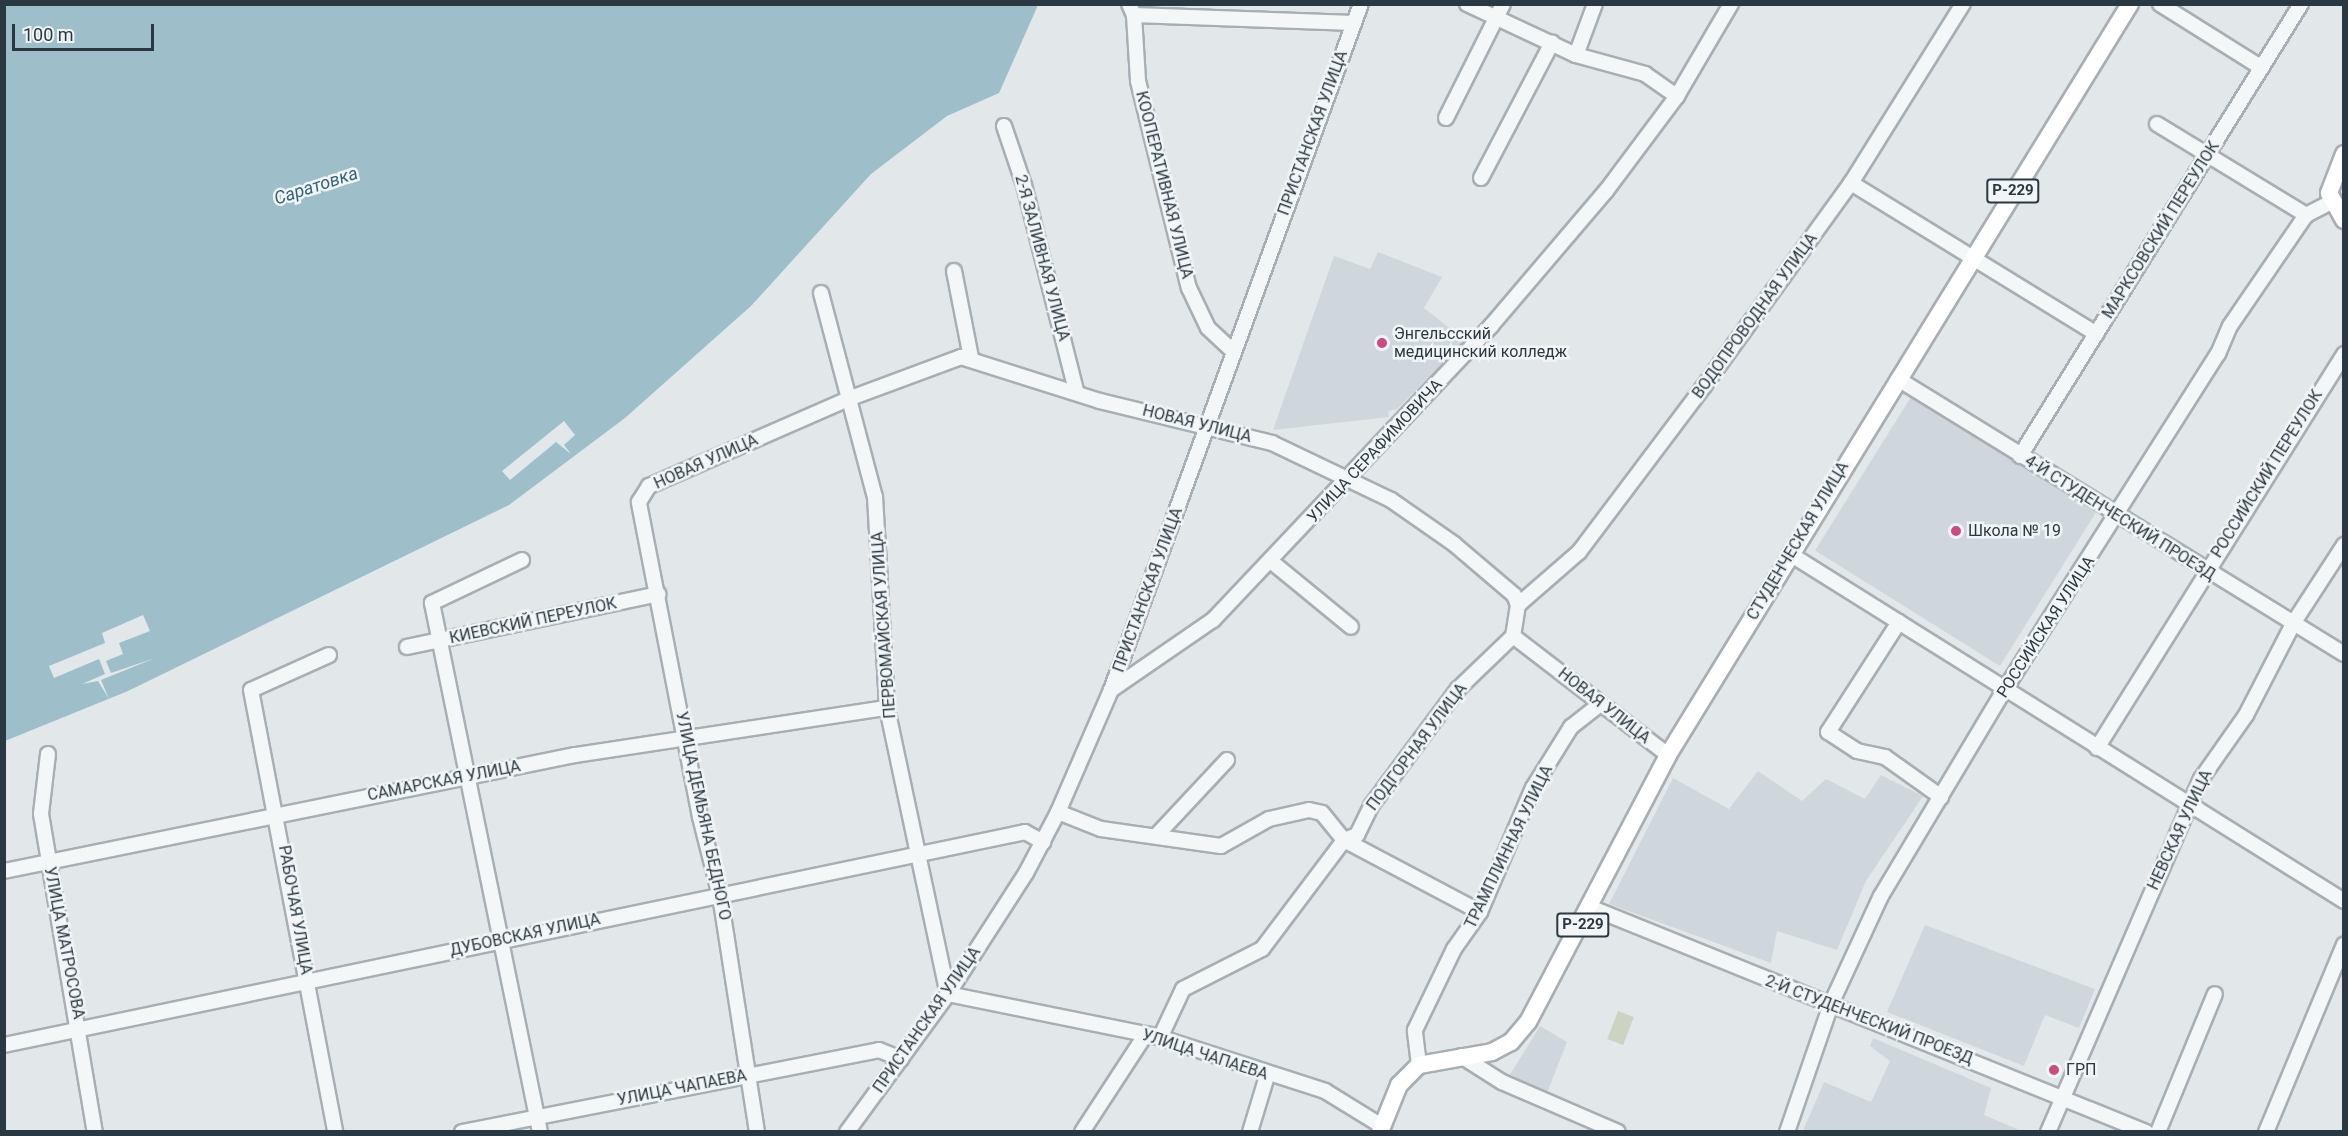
<!DOCTYPE html>
<meta charset="utf-8">
<style>
body{margin:0}
#map{position:relative;width:2348px;height:1136px;overflow:hidden;background:#e2e7ea;font-family:Roboto,sans-serif}
div>[style]{position:absolute}
.built>*{inset:0;background:#d0d7dc;transform-origin:0 0}
.green>*{inset:0;background:#ccd3c3;transform-origin:0 0}
.water>*{inset:0;background:#9ebfc9}
.pier>*{inset:0;background:#e2e7ea}
.roads{filter:drop-shadow(2px 0 #a7afb4) drop-shadow(-2px 0 #a7afb4) drop-shadow(0 2px #a7afb4) drop-shadow(0 -2px #a7afb4)}
.minor>*{height:14px;margin:-7px;padding:0 7px;transform-origin:7px;border-radius:7px;background:#f4f7f8}
.major>*{height:16px;margin:-8px;padding:0 8px;transform-origin:8px;border-radius:8px;background:#fff}
.dots>*{width:16px;height:16px;translate:-50% -50%;box-sizing:border-box;border:3px solid #f1f5f7;border-radius:50%}
span{translate:-50% -50%;white-space:nowrap;text-align:center;line-height:1.15;-webkit-text-stroke:5px #f1f5f7;paint-order:stroke}
.shield-label span{padding:2px 4px;background:#f1f5f7;border:2px solid;border-radius:4px;-webkit-text-stroke-width:0}
.shield-label{font-size:15px;color:#2a3941;font-weight:700}
.street-label{font-size:16px;color:#2a3941}
.poi-label{font-size:16px;color:#2a3941}
.left{translate:0 -50%;text-align:left}
.water-label{font-size:18px;color:#356374;font-style:italic}
.frame{position:absolute;inset:0;border:6px solid #2a3941;pointer-events:none}
.scale{position:absolute;left:12px;top:24px;width:142px;height:27px;box-sizing:border-box;border:3px solid #2a3941;border-top:0;padding-left:8px;font-size:18px;line-height:21px;white-space:nowrap;color:#2a3941;-webkit-text-stroke:4px #f1f5f7;paint-order:stroke}
</style>
<div id="map">
<div class="built">
<div style="clip-path:polygon(1378px 252px,1442px 277px,1424px 308px,1466px 341px,1397px 409px,1388px 411px,1389px 417px,1273px 430px,1334px 256px,1370px 269px)"></div>
<div style="left:1911px;top:397px;width:218px;height:181px;rotate:32deg"></div>
<div style="clip-path:polygon(1758px 771px,1802px 801px,1826px 779px,1865px 799px,1881px 775px,1923px 796px,1866px 881px,1837px 950px,1777px 931px,1771px 963px,1609px 904px,1673px 778px,1729px 809px)"></div>
<div style="clip-path:polygon(1925px 925px,2095px 989px,2079px 1028px,2045px 1015px,2024px 1066px,1887px 1012px)"></div>
<div style="clip-path:polygon(1540px 1026px,1567px 1042px,1545px 1098px,1506px 1081px)"></div>
<div style="clip-path:polygon(1873px 1038px,1991px 1088px,1984px 1115px,2022px 1131px,1803px 1131px,1824px 1082px,1871px 1102px,1890px 1061px,1870px 1046px)"></div>
</div>
<div class="green">
<div style="left:1618px;top:1011px;width:17px;height:30px;rotate:21deg"></div>
</div>
<div class="water">
<div style="clip-path:polygon(5px 5px,1038px 5px,999px 93px,947px 116px,871px 174px,751px 306px,625px 418px,509px 505px,128px 691px,5px 741px)"></div>
</div>
<div class="pier">
<div style="clip-path:polygon(564px 421px,575px 435px,564px 445px,571px 454px,556px 442px,510px 480px,502px 471px)"></div>
<div style="clip-path:polygon(143px 615px,150px 631px,119px 643px,123px 654px,106px 661px,111px 673px,155px 658px,101px 680px,109px 699px,98px 681px,82px 684px,105px 674px,99px 659px,54px 678px,49px 666px,105px 643px,102px 633px)"></div>
</div>
<div class="roads">
<div class="minor">
<div style="left:1129px;top:4px;width:12px;rotate:66deg"></div>
<div style="left:1134px;top:15px;width:66px;rotate:86.5deg"></div>
<div style="left:1138px;top:81px;width:213px;rotate:76.2deg"></div>
<div style="left:1189px;top:288px;width:44px;rotate:64.6deg"></div>
<div style="left:1208px;top:328px;width:34px;rotate:43deg"></div>
<div style="left:1467px;top:4px;width:120px;rotate:25.1deg"></div>
<div style="left:1576px;top:55px;width:72px;rotate:15.4deg"></div>
<div style="left:1645px;top:74px;width:39px;rotate:35deg"></div>
<div style="left:2160px;top:4px;width:120px;rotate:32.1deg"></div>
<div style="left:1134px;top:15px;width:220px;rotate:2.1deg"></div>
<div style="left:1576px;top:55px;width:54px;rotate:-69.6deg"></div>
<div style="left:1446px;top:118px;width:127px;rotate:-63.4deg"></div>
<div style="left:2157px;top:124px;width:175px;rotate:31.4deg"></div>
<div style="left:1004px;top:126px;width:62px;rotate:71.3deg"></div>
<div style="left:1024px;top:185px;width:212px;rotate:75.8deg"></div>
<div style="left:1481px;top:178px;width:153px;rotate:-62.3deg"></div>
<div style="left:1851px;top:183px;width:288px;rotate:31.6deg"></div>
<div style="left:954px;top:271px;width:89px;rotate:78.9deg"></div>
<div style="left:821px;top:293px;width:211px;rotate:75.2deg"></div>
<div style="left:875px;top:497px;width:211px;rotate:86.7deg"></div>
<div style="left:887px;top:708px;width:292px;rotate:78deg"></div>
<div style="left:948px;top:994px;width:211px;rotate:11.5deg"></div>
<div style="left:1155px;top:1036px;width:179px;rotate:17.9deg"></div>
<div style="left:1325px;top:1091px;width:67px;rotate:31.6deg"></div>
<div style="left:1898px;top:379px;width:524px;rotate:31.66deg"></div>
<div style="left:2020px;top:456px;width:532px;rotate:-58.13deg"></div>
<div style="left:1790px;top:554px;width:654px;rotate:32.06deg"></div>
<div style="left:522px;top:560px;width:100px;rotate:154.5deg"></div>
<div style="left:432px;top:603px;width:540px;rotate:78.46deg"></div>
<div style="left:1272px;top:562px;width:102px;rotate:39.4deg"></div>
<div style="left:1518px;top:605px;width:81px;rotate:-41deg"></div>
<div style="left:1579px;top:552px;width:208px;rotate:-53deg"></div>
<div style="left:1704px;top:386px;width:251px;rotate:-54.1deg"></div>
<div style="left:1851px;top:183px;width:211px;rotate:-58deg"></div>
<div style="left:1899px;top:622px;width:131px;rotate:122.8deg"></div>
<div style="left:1828px;top:732px;width:35px;rotate:33deg"></div>
<div style="left:1857px;top:751px;width:29px;rotate:12deg"></div>
<div style="left:1885px;top:757px;width:69px;rotate:35.5deg"></div>
<div style="left:407px;top:647px;width:257px;rotate:-11.9deg"></div>
<div style="left:329px;top:655px;width:85px;rotate:155.8deg"></div>
<div style="left:251px;top:690px;width:450px;rotate:79.2deg"></div>
<div style="left:1111px;top:690px;width:124px;rotate:-34.5deg"></div>
<div style="left:1213px;top:620px;width:405px;rotate:-46.6deg"></div>
<div style="left:1491px;top:326px;width:177px;rotate:-49.6deg"></div>
<div style="left:1606px;top:191px;width:119px;rotate:-53.2deg"></div>
<div style="left:1677px;top:96px;width:107px;rotate:-59.6deg"></div>
<div style="left:2097px;top:748px;width:465px;rotate:-57.9deg"></div>
<div style="left:48px;top:754px;width:60px;rotate:96.7deg"></div>
<div style="left:41px;top:814px;width:323px;rotate:80.4deg"></div>
<div style="left:1058px;top:812px;width:46px;rotate:21.6deg"></div>
<div style="left:1101px;top:829px;width:121px;rotate:8.1deg"></div>
<div style="left:1221px;top:846px;width:55px;rotate:-29.4deg"></div>
<div style="left:1269px;top:819px;width:41px;rotate:-12.7deg"></div>
<div style="left:1309px;top:810px;width:13px;rotate:13deg"></div>
<div style="left:1322px;top:813px;width:35px;rotate:51deg"></div>
<div style="left:1344px;top:840px;width:154px;rotate:27.9deg"></div>
<div style="left:1156px;top:836px;width:104px;rotate:-46.9deg"></div>
<div style="left:4px;top:871px;width:583px;rotate:-11.48deg"></div>
<div style="left:575px;top:755px;width:316px;rotate:-8.6deg"></div>
<div style="left:1592px;top:908px;width:598px;rotate:22.02deg"></div>
<div style="left:1160px;top:1038px;width:54px;rotate:-64.9deg"></div>
<div style="left:1183px;top:989px;width:89px;rotate:-26.9deg"></div>
<div style="left:1262px;top:949px;width:136px;rotate:-53deg"></div>
<div style="left:1344px;top:840px;width:14px;rotate:-21deg"></div>
<div style="left:1357px;top:835px;width:32px;rotate:-64deg"></div>
<div style="left:1371px;top:806px;width:146px;rotate:-53.4deg"></div>
<div style="left:1458px;top:689px;width:76px;rotate:-43.9deg"></div>
<div style="left:4px;top:1045px;width:1043px;rotate:-11.78deg"></div>
<div style="left:1025px;top:832px;width:21px;rotate:29deg"></div>
<div style="left:1461px;top:1056px;width:49px;rotate:32.4deg"></div>
<div style="left:1502px;top:1082px;width:126px;rotate:23.3deg"></div>
<div style="left:1419px;top:1065px;width:35px;rotate:-97deg"></div>
<div style="left:1415px;top:1030px;width:90px;rotate:-64.3deg"></div>
<div style="left:1454px;top:949px;width:45px;rotate:-54.9deg"></div>
<div style="left:1480px;top:912px;width:135px;rotate:-66.9deg"></div>
<div style="left:1533px;top:788px;width:72px;rotate:-58.1deg"></div>
<div style="left:1571px;top:727px;width:34px;rotate:-38deg"></div>
<div style="left:462px;top:1132px;width:425px;rotate:-11.1deg"></div>
<div style="left:879px;top:1050px;width:24px;rotate:22deg"></div>
<div style="left:757px;top:1132px;width:239px;rotate:-98.9deg"></div>
<div style="left:720px;top:896px;width:81px;rotate:-104.2deg"></div>
<div style="left:700px;top:817px;width:321px;rotate:-101deg"></div>
<div style="left:639px;top:502px;width:19px;rotate:-58deg"></div>
<div style="left:649px;top:486px;width:217px;rotate:-23.6deg"></div>
<div style="left:848px;top:399px;width:121px;rotate:-20.4deg"></div>
<div style="left:961px;top:357px;width:146px;rotate:17.6deg"></div>
<div style="left:1100px;top:401px;width:177px;rotate:13.7deg"></div>
<div style="left:1272px;top:443px;width:132px;rotate:25.6deg"></div>
<div style="left:1391px;top:500px;width:77px;rotate:34.9deg"></div>
<div style="left:1454px;top:544px;width:79px;rotate:40.4deg"></div>
<div style="left:1514px;top:595px;width:11px;rotate:68deg"></div>
<div style="left:1518px;top:605px;width:31px;rotate:99deg"></div>
<div style="left:1513px;top:636px;width:195px;rotate:37.5deg"></div>
<div style="left:847px;top:1132px;width:171px;rotate:-53.8deg"></div>
<div style="left:948px;top:994px;width:144px;rotate:-57.2deg"></div>
<div style="left:1026px;top:873px;width:69px;rotate:-62.3deg"></div>
<div style="left:1058px;top:812px;width:133px;rotate:-66.5deg"></div>
<div style="left:1111px;top:690px;width:730px;rotate:-69.98deg"></div>
<div style="left:1082px;top:1132px;width:117px;rotate:-56.9deg"></div>
<div style="left:1250px;top:1132px;width:59px;rotate:-73.1deg"></div>
<div style="left:1787px;top:1132px;width:135px;rotate:-71deg"></div>
<div style="left:1831px;top:1004px;width:119px;rotate:-65.2deg"></div>
<div style="left:1881px;top:896px;width:241px;rotate:-59.1deg"></div>
<div style="left:2005px;top:689px;width:397px;rotate:-57.6deg"></div>
<div style="left:2218px;top:354px;width:30px;rotate:-67deg"></div>
<div style="left:2230px;top:326px;width:135px;rotate:-55.6deg"></div>
<div style="left:2306px;top:215px;width:29px;rotate:-27deg"></div>
<div style="left:2048px;top:1132px;width:385px;rotate:-66.6deg"></div>
<div style="left:2201px;top:779px;width:78px;rotate:-54.9deg"></div>
<div style="left:2246px;top:715px;width:105px;rotate:-62.7deg"></div>
<div style="left:2294px;top:622px;width:92px;rotate:-57deg"></div>
<div style="left:2158px;top:1132px;width:149px;rotate:-67.6deg"></div>
<div style="left:2266px;top:1132px;width:203px;rotate:-67.4deg"></div>
</div>
<div class="major">
<div style="left:2344px;top:154px;width:42px;rotate:111deg"></div>
<div style="left:2329px;top:193px;width:31px;rotate:61deg"></div>
<div style="left:1380px;top:1132px;width:51px;rotate:-68deg"></div>
<div style="left:1399px;top:1085px;width:28px;rotate:-45deg"></div>
<div style="left:1419px;top:1065px;width:74px;rotate:-10.1deg"></div>
<div style="left:1492px;top:1052px;width:21px;rotate:-28deg"></div>
<div style="left:1511px;top:1042px;width:26px;rotate:-50deg"></div>
<div style="left:1528px;top:1022px;width:301px;rotate:-62.3deg"></div>
<div style="left:1668px;top:755px;width:882px;rotate:-58.4deg"></div>
</div>
</div>
<div class="dots">
<div style="left:1382px;top:343px;background:#cb4b82"></div>
<div style="left:1956px;top:531px;background:#cb4b82"></div>
<div style="left:2054px;top:1070px;background:#cb4b82"></div>
</div>
<div class="shield-label">
<span style="left:2013px;top:191px">Р-229</span>
<span style="left:1583px;top:925px">Р-229</span>
</div>
<div class="street-label">
<span style="left:1313px;top:133px;rotate:-70deg">ПРИСТАНСКАЯ УЛИЦА</span>
<span style="left:1164px;top:185px;rotate:76deg">КООПЕРАТИВНАЯ УЛИЦА</span>
<span style="left:2161px;top:230px;rotate:-58deg">МАРКСОВСКИЙ ПЕРЕУЛОК</span>
<span style="left:1042px;top:258px;rotate:75deg">2-Я ЗАЛИВНАЯ УЛИЦА</span>
<span style="left:1755px;top:316px;rotate:-54deg">ВОДОПРОВОДНАЯ УЛИЦА</span>
<span style="left:1197px;top:424px;rotate:14deg">НОВАЯ УЛИЦА</span>
<span style="left:1375px;top:451px;rotate:-47deg">УЛИЦА СЕРАФИМОВИЧА</span>
<span style="left:706px;top:462px;rotate:-24deg">НОВАЯ УЛИЦА</span>
<span style="left:2267px;top:474px;rotate:-58deg">РОССИЙСКИЙ ПЕРЕУЛОК</span>
<span style="left:2120px;top:518px;rotate:32deg">4-Й СТУДЕНЧЕСКИЙ ПРОЕЗД</span>
<span style="left:1798px;top:541px;rotate:-59deg">СТУДЕНЧЕСКАЯ УЛИЦА</span>
<span style="left:1148px;top:590px;rotate:-70deg">ПРИСТАНСКАЯ УЛИЦА</span>
<span style="left:533px;top:621px;rotate:-12deg">КИЕВСКИЙ ПЕРЕУЛОК</span>
<span style="left:884px;top:625px;rotate:-94deg">ПЕРВОМАЙСКАЯ УЛИЦА</span>
<span style="left:2046px;top:627px;rotate:-57deg">РОССИЙСКАЯ УЛИЦА</span>
<span style="left:1604px;top:706px;rotate:38deg">НОВАЯ УЛИЦА</span>
<span style="left:1417px;top:747px;rotate:-53deg">ПОДГОРНАЯ УЛИЦА</span>
<span style="left:444px;top:781px;rotate:-11deg">САМАРСКАЯ УЛИЦА</span>
<span style="left:703px;top:816px;rotate:78deg">УЛИЦА ДЕМЬЯНА БЕДНОГО</span>
<span style="left:2180px;top:830px;rotate:-65deg">НЕВСКАЯ УЛИЦА</span>
<span style="left:1509px;top:847px;rotate:-64deg">ТРАМПЛИННАЯ УЛИЦА</span>
<span style="left:295px;top:910px;rotate:80deg">РАБОЧАЯ УЛИЦА</span>
<span style="left:525px;top:935px;rotate:-12deg">ДУБОВСКАЯ УЛИЦА</span>
<span style="left:64px;top:943px;rotate:79deg">УЛИЦА МАТРОСОВА</span>
<span style="left:927px;top:1020px;rotate:-55deg">ПРИСТАНСКАЯ УЛИЦА</span>
<span style="left:1869px;top:1020px;rotate:21deg">2-Й СТУДЕНЧЕСКИЙ ПРОЕЗД</span>
<span style="left:1205px;top:1055px;rotate:18deg">УЛИЦА ЧАПАЕВА</span>
<span style="left:682px;top:1088px;rotate:-11deg">УЛИЦА ЧАПАЕВА</span>
</div>
<div class="poi-label">
<span class="left" style="left:1394px;top:343px">Энгельсский<br>медицинский колледж</span>
<span class="left" style="left:1968px;top:531px">Школа № 19</span>
<span class="left" style="left:2066px;top:1070px">ГРП</span>
</div>
<div class="water-label">
<span style="left:316px;top:186px;rotate:-18deg">Саратовка</span>
</div>
<div class="frame"></div>
<div class="scale">100 m</div>
</div>
